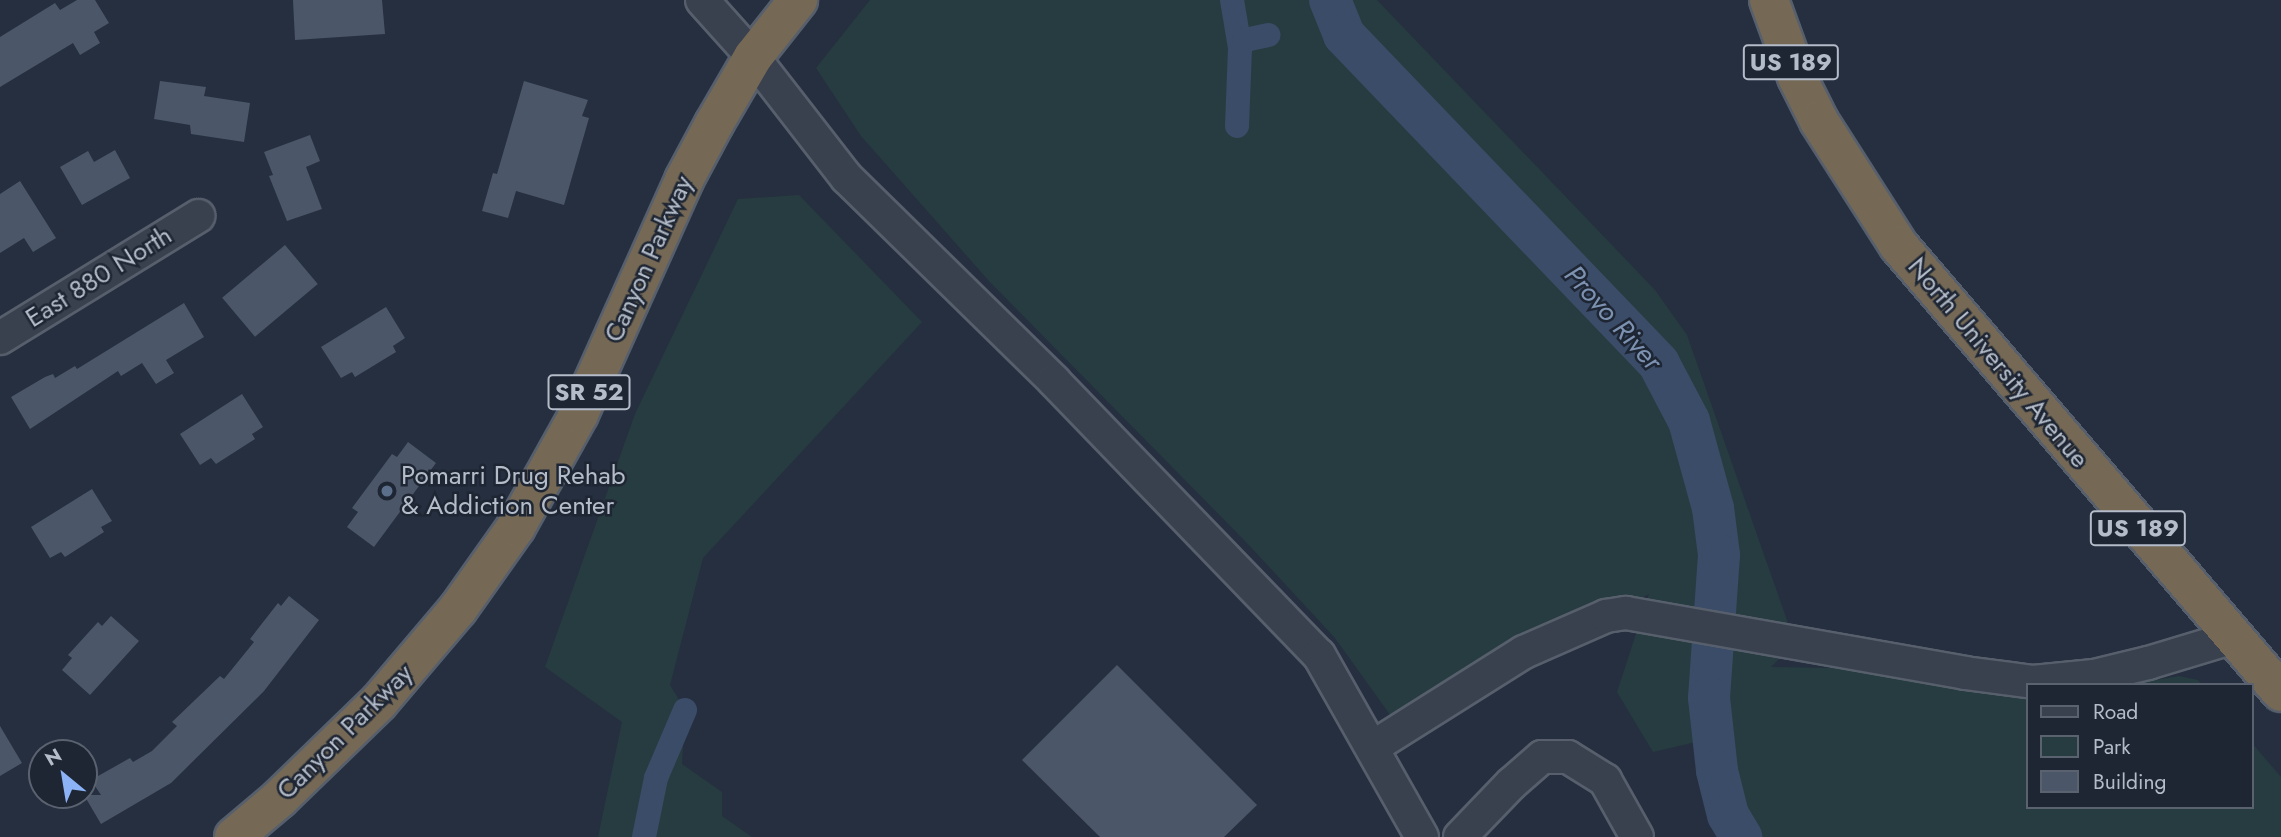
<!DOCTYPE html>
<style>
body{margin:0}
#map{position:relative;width:2281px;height:837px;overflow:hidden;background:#252f3f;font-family:Jost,sans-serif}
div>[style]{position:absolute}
.green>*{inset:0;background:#273c40}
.canal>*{height:24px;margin:-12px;padding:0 12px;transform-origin:12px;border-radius:12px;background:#3b4c68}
.river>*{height:42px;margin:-21px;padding:0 21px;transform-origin:21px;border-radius:21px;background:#3b4c68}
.building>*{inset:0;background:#4b5668;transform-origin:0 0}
.roads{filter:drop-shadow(2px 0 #575f6c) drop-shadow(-2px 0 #575f6c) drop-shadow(0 2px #575f6c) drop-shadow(0 -2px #575f6c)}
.minor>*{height:32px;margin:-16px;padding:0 16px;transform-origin:16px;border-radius:16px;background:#39414f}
.highway>*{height:38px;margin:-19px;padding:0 19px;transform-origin:19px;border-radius:19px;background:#756956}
.dots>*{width:19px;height:19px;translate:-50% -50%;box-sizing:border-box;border:4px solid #1e2634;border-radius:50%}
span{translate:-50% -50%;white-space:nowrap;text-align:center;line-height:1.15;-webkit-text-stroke:5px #1e2634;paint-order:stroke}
.shield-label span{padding:2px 5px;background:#1e2634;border:2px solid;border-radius:5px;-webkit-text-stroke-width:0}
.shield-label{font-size:24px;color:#b5bcc9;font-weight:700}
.street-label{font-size:26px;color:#b5bcc9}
.poi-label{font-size:26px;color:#b5bcc9}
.left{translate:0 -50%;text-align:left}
.water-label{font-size:28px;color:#7d92b1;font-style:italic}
.legend{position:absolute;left:2026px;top:683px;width:228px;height:126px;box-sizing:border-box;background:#1e2634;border:2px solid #5a6270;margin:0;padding:9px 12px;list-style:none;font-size:21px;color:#b5bcc9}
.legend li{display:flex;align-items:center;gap:14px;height:35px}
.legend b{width:35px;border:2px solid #5a6270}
.north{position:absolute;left:28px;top:739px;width:70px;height:70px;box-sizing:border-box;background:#1e2634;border:2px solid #5a6270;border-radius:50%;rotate:330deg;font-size:19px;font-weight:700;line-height:28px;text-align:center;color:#b5bcc9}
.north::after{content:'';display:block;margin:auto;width:24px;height:32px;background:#8db3f7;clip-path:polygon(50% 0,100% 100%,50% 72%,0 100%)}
</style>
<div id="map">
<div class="green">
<div style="clip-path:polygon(870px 0,1377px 0,1655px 290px,1687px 335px,1795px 643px,1771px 667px,1829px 668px,1843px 664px,2027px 694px,2027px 807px,2251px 807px,2251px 742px,2281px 777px,2281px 837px,1724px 837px,1696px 742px,1653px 752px,1617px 692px,1649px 594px,1401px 730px,1335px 638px,1247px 543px,989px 281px,861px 136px,816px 68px)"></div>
<div style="clip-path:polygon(799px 195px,922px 322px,703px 558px,670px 685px,685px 710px,682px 764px,722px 792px,722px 816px,752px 837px,598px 837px,622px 722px,545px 667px,635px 414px,738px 199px)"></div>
<div style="clip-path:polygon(2179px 676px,2198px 680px,2202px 685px,2127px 685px)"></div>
</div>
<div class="canal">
<div style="left:1232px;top:0;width:49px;rotate:80.5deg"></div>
<div style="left:1240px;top:48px;width:78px;rotate:92.2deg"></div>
<div style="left:1240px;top:48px;width:9px;rotate:-58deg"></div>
<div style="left:1245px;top:40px;width:24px;rotate:-12deg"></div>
<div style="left:644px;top:837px;width:60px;rotate:-78.5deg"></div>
<div style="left:656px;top:778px;width:74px;rotate:-66.9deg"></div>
</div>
<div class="river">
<div style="left:1330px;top:0;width:38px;rotate:68deg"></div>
<div style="left:1344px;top:35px;width:455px;rotate:46.2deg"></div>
<div style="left:1659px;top:364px;width:64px;rotate:62.2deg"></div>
<div style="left:1689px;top:421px;width:90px;rotate:74.6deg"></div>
<div style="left:1713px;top:508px;width:47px;rotate:82.7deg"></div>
<div style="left:1719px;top:555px;width:143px;rotate:94deg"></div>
<div style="left:1709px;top:698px;width:73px;rotate:83.7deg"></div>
<div style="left:1717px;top:771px;width:45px;rotate:76deg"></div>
<div style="left:1728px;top:815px;width:26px;rotate:59deg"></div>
</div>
<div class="building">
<div style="clip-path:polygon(77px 0,95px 0,109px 23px,94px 32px,100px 43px,80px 55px,73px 43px,0 87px,0 37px,55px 3px,60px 10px)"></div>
<div style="clip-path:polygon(293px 0,382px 0,385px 34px,295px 40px)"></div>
<div style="clip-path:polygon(160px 81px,206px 87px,204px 96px,250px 103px,244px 142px,191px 134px,190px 125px,154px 119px)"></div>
<div style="clip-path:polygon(524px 81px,588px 100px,582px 116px,589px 118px,564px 205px,516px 191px,508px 218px,482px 211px,493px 173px,497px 174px)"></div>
<div style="clip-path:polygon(310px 135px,320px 161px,306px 167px,322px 209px,287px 221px,269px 176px,273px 175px,264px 152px)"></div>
<div style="clip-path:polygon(115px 150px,130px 178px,82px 205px,60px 167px,88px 151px,94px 162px)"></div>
<div style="clip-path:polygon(20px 181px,56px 238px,33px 252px,24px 238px,0 253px,0 194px)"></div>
<div style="left:285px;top:245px;width:51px;height:82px;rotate:50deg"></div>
<div style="clip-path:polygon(184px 303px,204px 337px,166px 360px,174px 373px,156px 384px,142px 363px,121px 376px,118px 371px,30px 429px,11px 397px,45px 377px,53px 374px,55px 378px,75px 366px,77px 369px)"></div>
<div style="clip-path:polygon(386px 307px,405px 338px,393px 346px,396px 352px,355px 377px,352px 372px,341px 378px,321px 347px)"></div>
<div style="clip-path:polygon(242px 394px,263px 427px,252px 434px,255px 439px,216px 464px,211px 458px,200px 465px,180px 434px)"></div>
<div style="clip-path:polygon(408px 442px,436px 463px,374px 547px,347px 527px,358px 512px,352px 508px,392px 454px,397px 457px)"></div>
<div style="clip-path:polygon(92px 489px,112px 521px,101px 527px,104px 532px,65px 557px,61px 552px,50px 558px,31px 527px)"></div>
<div style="clip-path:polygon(289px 596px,319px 620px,264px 691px,171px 783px,101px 824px,84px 795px,101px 795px,91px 780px,130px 758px,133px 762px,152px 751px,177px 726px,172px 722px,220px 676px,224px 679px,254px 642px,250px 639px,278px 603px,281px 606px)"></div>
<div style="clip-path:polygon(111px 616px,139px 641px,90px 695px,62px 670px,72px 658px,68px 655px,98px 622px,102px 626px)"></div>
<div style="clip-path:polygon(1117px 665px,1257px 805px,1224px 837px,1100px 837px,1022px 760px)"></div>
<div style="clip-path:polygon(0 726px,22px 763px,0 776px)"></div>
</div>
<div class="roads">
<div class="minor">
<div style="left:702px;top:0;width:76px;rotate:48.2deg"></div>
<div style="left:753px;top:57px;width:153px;rotate:52.2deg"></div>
<div style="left:847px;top:178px;width:290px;rotate:44.4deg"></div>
<div style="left:1054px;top:381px;width:381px;rotate:46deg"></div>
<div style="left:1319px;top:655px;width:209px;rotate:60.5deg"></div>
<div style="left:0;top:338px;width:233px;rotate:-31.6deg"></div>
<div style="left:1373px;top:747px;width:178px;rotate:-32.2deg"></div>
<div style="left:1524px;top:652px;width:90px;rotate:-23.7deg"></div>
<div style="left:1606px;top:616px;width:20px;rotate:-9deg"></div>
<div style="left:1626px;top:613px;width:344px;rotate:10deg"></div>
<div style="left:1965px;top:673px;width:69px;rotate:7.5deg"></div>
<div style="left:2033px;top:682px;width:61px;rotate:-5.6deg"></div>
<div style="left:2094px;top:676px;width:56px;rotate:-13.5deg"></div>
<div style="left:2148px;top:663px;width:90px;rotate:-16.8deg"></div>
<div style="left:1460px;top:837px;width:74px;rotate:-46.1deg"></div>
<div style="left:1511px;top:784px;width:41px;rotate:-41.1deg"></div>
<div style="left:1542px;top:757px;width:26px"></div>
<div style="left:1568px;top:757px;width:44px;rotate:31.9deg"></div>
<div style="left:1605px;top:780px;width:65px;rotate:60.7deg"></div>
</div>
<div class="highway">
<div style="left:1769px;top:0;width:82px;rotate:70deg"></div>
<div style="left:1797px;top:77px;width:49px;rotate:63.4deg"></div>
<div style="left:1819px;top:121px;width:148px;rotate:57.4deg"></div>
<div style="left:1899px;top:246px;width:587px;rotate:49.42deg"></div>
<div style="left:234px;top:837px;width:59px;rotate:-40.2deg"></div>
<div style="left:279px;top:799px;width:139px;rotate:-44.1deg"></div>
<div style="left:379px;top:702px;width:122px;rotate:-49.7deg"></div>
<div style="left:458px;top:609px;width:100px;rotate:-54.7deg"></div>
<div style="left:516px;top:527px;width:129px;rotate:-60.9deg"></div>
<div style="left:579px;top:414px;width:256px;rotate:-65.8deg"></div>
<div style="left:684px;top:180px;width:64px;rotate:-61.8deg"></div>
<div style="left:714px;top:124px;width:78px;rotate:-59.8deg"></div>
<div style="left:753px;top:57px;width:73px;rotate:-51.7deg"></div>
</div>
</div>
<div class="dots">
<div style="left:387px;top:491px;background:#5c6f8a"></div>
</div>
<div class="shield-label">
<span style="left:1791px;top:62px">US 189</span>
<span style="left:589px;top:392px">SR 52</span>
<span style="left:2138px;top:528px">US 189</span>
</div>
<div class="street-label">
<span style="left:649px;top:259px;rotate:-66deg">Canyon Parkway</span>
<span style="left:99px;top:277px;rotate:-32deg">East 880 North</span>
<span style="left:1998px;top:363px;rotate:50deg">North University Avenue</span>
<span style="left:345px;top:732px;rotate:-45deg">Canyon Parkway</span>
</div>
<div class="poi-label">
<span class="left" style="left:401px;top:491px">Pomarri Drug Rehab<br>&amp; Addiction Center</span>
</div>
<div class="water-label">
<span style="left:1613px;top:318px;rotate:48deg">Provo River</span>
</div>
<ul class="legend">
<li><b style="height:9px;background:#39414f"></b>Road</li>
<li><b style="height:19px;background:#273c40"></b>Park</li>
<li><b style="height:19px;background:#4b5668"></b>Building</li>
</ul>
<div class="north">N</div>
</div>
